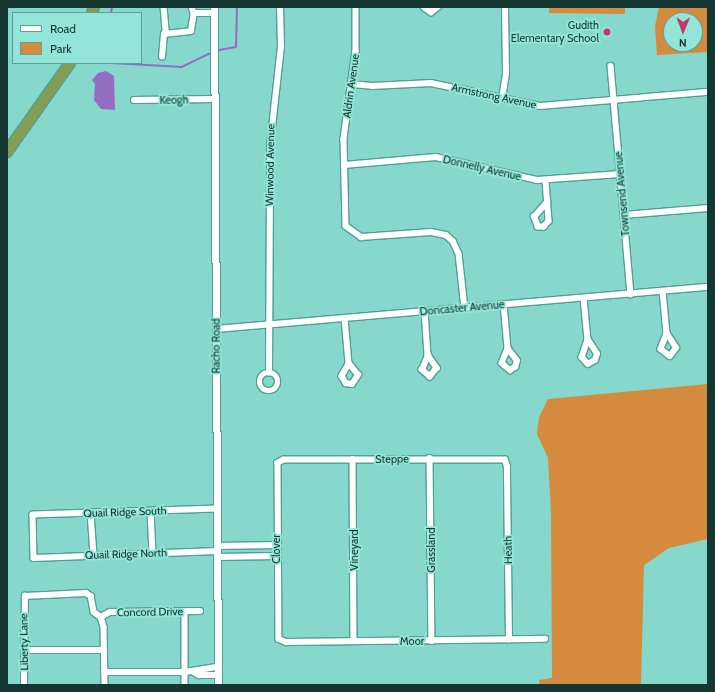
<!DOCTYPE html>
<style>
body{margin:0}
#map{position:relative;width:715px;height:692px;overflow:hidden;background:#86d8cc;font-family:Cabin,sans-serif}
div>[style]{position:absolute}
.green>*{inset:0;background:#d48b3e}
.water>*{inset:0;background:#946dc2}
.stream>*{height:1.5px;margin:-0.75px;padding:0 0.75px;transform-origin:0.75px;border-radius:0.75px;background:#946dc2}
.roads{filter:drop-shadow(1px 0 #4fa096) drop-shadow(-1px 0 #4fa096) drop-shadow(0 1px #4fa096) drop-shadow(0 -1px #4fa096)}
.minor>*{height:5.5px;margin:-2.75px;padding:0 2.75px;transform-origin:2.75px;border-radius:2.75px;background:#fff}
.minor>.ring{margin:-2.75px;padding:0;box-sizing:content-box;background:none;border:5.5px solid #fff;border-radius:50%}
.tertiary>*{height:7px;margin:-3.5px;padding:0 3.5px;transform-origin:3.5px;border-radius:3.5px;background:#fff}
.motorway>*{height:10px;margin:-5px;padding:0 5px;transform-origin:5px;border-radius:5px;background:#859d53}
.dots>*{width:11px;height:11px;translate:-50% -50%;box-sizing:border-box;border:2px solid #93e5d9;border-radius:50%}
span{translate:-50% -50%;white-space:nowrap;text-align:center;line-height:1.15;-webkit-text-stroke:3.5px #93e5d9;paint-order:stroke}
.poi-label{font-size:11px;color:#143732}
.right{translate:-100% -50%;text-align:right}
.street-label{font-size:11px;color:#143732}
.frame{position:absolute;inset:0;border:8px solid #143732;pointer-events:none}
.legend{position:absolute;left:12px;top:12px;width:130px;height:52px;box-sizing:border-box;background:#93e5d9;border:1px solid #609f96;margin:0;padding:5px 7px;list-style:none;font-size:12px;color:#143732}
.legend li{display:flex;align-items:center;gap:8px;height:20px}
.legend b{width:20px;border:1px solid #609f96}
.north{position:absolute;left:663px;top:12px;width:40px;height:40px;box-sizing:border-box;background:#93e5d9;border:1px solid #609f96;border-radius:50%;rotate:181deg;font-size:11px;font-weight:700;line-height:16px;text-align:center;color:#143732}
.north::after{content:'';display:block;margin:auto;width:14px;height:18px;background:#c43869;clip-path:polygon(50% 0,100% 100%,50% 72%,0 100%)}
</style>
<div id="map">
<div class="green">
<div style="clip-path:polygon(549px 7px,625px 7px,625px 14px,549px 13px)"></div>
<div style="clip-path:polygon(evenodd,659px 7px,708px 7px,708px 52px,657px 55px,655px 26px,659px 7px,671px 20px,695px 20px,695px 44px,671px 44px,671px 20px)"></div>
<div style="clip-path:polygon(708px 384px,708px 539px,669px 548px,644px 565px,641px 685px,540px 685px,539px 680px,552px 678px,551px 513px,548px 458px,537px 434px,539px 417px,548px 399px)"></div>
</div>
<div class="water">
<div style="clip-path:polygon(106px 71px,114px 76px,115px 110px,101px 109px,94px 100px,95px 84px,92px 80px,98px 73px)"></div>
</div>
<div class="stream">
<div style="left:111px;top:13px;width:6px;rotate:-81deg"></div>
<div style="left:219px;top:50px;width:17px;rotate:-10deg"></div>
<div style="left:236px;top:47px;width:40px;rotate:-88.6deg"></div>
<div style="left:112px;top:63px;width:70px;rotate:3.3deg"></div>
<div style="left:182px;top:67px;width:30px;rotate:-26deg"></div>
</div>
<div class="roads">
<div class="minor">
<div style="left:164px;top:7px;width:25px;rotate:85deg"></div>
<div style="left:192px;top:7px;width:6px;rotate:72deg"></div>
<div style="left:194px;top:13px;width:20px"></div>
<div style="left:356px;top:7px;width:44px;rotate:90deg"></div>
<div style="left:356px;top:51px;width:89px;rotate:97.8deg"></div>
<div style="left:344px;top:139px;width:87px;rotate:88.7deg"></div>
<div style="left:346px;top:226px;width:19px;rotate:36deg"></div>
<div style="left:361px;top:237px;width:70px;rotate:-4.1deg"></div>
<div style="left:431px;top:232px;width:15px;rotate:11deg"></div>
<div style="left:446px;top:235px;width:9px;rotate:41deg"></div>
<div style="left:453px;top:241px;width:14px;rotate:65deg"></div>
<div style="left:459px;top:254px;width:54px;rotate:83.7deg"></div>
<div style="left:424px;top:7px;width:9px;rotate:36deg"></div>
<div style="left:431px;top:12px;width:9px;rotate:-36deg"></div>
<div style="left:162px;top:57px;width:23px;rotate:-85deg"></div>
<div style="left:164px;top:34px;width:27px;rotate:-6deg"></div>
<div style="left:191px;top:31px;width:18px;rotate:-81deg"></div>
<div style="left:611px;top:66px;width:229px;rotate:85deg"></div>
<div style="left:351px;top:84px;width:21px;rotate:5deg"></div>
<div style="left:372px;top:86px;width:59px;rotate:-2.9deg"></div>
<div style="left:431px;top:83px;width:111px;rotate:11.9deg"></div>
<div style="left:540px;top:106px;width:169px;rotate:-4.8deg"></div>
<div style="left:502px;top:99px;width:26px;rotate:-81deg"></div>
<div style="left:506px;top:73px;width:66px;rotate:-90.9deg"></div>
<div style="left:134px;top:100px;width:80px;rotate:-0.7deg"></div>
<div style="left:344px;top:165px;width:92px;rotate:-5deg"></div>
<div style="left:436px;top:157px;width:104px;rotate:12.8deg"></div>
<div style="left:537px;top:180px;width:83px;rotate:-4.1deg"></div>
<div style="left:546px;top:181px;width:40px;rotate:85.7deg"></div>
<div style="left:549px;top:221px;width:8px;rotate:130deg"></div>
<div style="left:544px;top:227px;width:6px;rotate:180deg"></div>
<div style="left:538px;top:227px;width:11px;rotate:-112deg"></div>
<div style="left:534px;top:217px;width:20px;rotate:-49deg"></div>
<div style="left:624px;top:215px;width:84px;rotate:-4.8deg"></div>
<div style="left:663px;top:291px;width:43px;rotate:84.7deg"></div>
<div style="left:667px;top:334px;width:16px;rotate:112deg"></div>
<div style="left:661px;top:349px;width:11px;rotate:38deg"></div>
<div style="left:670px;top:356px;width:10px;rotate:-53deg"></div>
<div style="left:676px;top:348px;width:17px;rotate:-123deg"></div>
<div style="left:584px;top:298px;width:42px;rotate:84.6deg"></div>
<div style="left:588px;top:340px;width:18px;rotate:109deg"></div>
<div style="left:582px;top:357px;width:9px;rotate:49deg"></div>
<div style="left:588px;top:364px;width:8px;rotate:-30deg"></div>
<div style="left:595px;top:360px;width:6px;rotate:-72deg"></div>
<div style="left:597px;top:354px;width:17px;rotate:-123deg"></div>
<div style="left:504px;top:304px;width:45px;rotate:84.9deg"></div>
<div style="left:508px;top:349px;width:15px;rotate:113deg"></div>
<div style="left:502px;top:363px;width:11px;rotate:41deg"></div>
<div style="left:510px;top:370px;width:6px;rotate:-31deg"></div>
<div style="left:515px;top:367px;width:6px;rotate:-72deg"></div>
<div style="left:517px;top:361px;width:15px;rotate:-127deg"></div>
<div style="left:425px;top:311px;width:44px;rotate:86.1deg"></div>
<div style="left:428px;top:355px;width:16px;rotate:55deg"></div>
<div style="left:437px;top:368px;width:11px;rotate:128deg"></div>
<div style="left:430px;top:377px;width:11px;rotate:-139deg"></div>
<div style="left:422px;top:370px;width:16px;rotate:-68deg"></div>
<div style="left:345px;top:318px;width:46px;rotate:85deg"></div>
<div style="left:349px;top:364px;width:14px;rotate:120deg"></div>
<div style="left:342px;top:376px;width:8px;rotate:60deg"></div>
<div style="left:346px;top:383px;width:6px;rotate:9deg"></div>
<div style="left:352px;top:384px;width:11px;rotate:-56deg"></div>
<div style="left:358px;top:375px;width:14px;rotate:-129deg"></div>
<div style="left:216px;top:329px;width:494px;rotate:-4.9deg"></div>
<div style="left:269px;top:373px;width:227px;rotate:-89.7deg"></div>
<div style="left:270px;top:146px;width:100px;rotate:-83.7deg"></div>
<div style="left:281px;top:47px;width:40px;rotate:-91.4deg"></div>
<div class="ring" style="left:260px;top:373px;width:12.5px;height:12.5px"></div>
<div style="left:430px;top:458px;width:183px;rotate:89.4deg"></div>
<div style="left:353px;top:459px;width:182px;rotate:89.7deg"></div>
<div style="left:217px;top:509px;width:184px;rotate:178.1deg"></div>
<div style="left:33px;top:515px;width:43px;rotate:88.7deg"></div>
<div style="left:34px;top:558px;width:183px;rotate:-2.2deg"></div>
<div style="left:151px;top:511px;width:42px;rotate:87.3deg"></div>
<div style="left:91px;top:513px;width:42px;rotate:85.9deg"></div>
<div style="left:217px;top:546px;width:59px;rotate:-1deg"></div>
<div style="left:217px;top:557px;width:59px;rotate:-1deg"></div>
<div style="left:185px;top:612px;width:73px;rotate:90deg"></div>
<div style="left:101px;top:617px;width:10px;rotate:-29deg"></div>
<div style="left:110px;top:612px;width:90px;rotate:-0.6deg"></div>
<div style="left:509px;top:640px;width:173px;rotate:-90.7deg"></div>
<div style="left:507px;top:467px;width:7px;rotate:-106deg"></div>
<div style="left:505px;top:460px;width:221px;rotate:180deg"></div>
<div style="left:284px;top:460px;width:7px;rotate:153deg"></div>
<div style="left:278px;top:463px;width:176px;rotate:89.7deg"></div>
<div style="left:279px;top:639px;width:8px;rotate:23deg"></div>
<div style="left:286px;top:642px;width:259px;rotate:-0.7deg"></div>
<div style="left:24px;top:650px;width:80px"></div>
<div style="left:192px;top:671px;width:8px;rotate:30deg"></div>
<div style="left:199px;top:675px;width:19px"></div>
<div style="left:104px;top:672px;width:81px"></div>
<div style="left:185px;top:672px;width:33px;rotate:-9deg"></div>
<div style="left:24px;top:685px;width:89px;rotate:-89.4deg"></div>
<div style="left:25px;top:596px;width:61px;rotate:-2.8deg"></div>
<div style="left:86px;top:593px;width:6px;rotate:31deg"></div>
<div style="left:91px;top:596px;width:16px;rotate:79deg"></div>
<div style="left:94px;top:612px;width:9px;rotate:36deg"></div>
<div style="left:101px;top:617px;width:10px;rotate:73deg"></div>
<div style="left:104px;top:627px;width:58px;rotate:89deg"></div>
</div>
<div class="tertiary">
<div style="left:214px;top:7px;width:678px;rotate:89.66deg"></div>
</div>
<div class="motorway">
<div style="left:92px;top:13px;width:6px;rotate:-72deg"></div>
<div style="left:7px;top:152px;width:109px;rotate:-54.7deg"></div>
</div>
</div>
<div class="dots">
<div style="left:607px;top:32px;background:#c43869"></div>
</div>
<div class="poi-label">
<span class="right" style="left:599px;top:32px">Gudith<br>Elementary School</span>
</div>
<div class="street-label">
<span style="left:351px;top:86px;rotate:-82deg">Aldrin Avenue</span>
<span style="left:494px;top:96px;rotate:12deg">Armstrong Avenue</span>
<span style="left:174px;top:100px;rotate:-1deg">Keogh</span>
<span style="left:270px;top:165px;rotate:-89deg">Winwood Avenue</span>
<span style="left:482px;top:168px;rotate:13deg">Donnelly Avenue</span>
<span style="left:622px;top:194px;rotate:-95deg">Townsend Avenue</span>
<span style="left:462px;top:308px;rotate:-5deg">Doncaster Avenue</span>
<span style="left:216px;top:346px;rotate:-90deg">Racho Road</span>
<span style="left:392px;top:459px;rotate:-1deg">Steppe</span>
<span style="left:125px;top:512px;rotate:-2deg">Quail Ridge South</span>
<span style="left:276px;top:549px;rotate:-90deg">Clover</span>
<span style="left:354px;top:550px;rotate:-90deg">Vineyard</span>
<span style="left:431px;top:550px;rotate:-90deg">Grassland</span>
<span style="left:508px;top:550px;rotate:-91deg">Heath</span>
<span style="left:126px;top:554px;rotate:-2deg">Quail Ridge North</span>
<span style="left:150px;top:612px;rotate:-1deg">Concord Drive</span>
<span style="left:412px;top:641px">Moor</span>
<span style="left:24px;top:642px;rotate:-91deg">Liberty Lane</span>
</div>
<div class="frame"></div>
<ul class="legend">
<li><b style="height:5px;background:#fff"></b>Road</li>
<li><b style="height:11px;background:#d48b3e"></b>Park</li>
</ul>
<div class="north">N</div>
</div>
